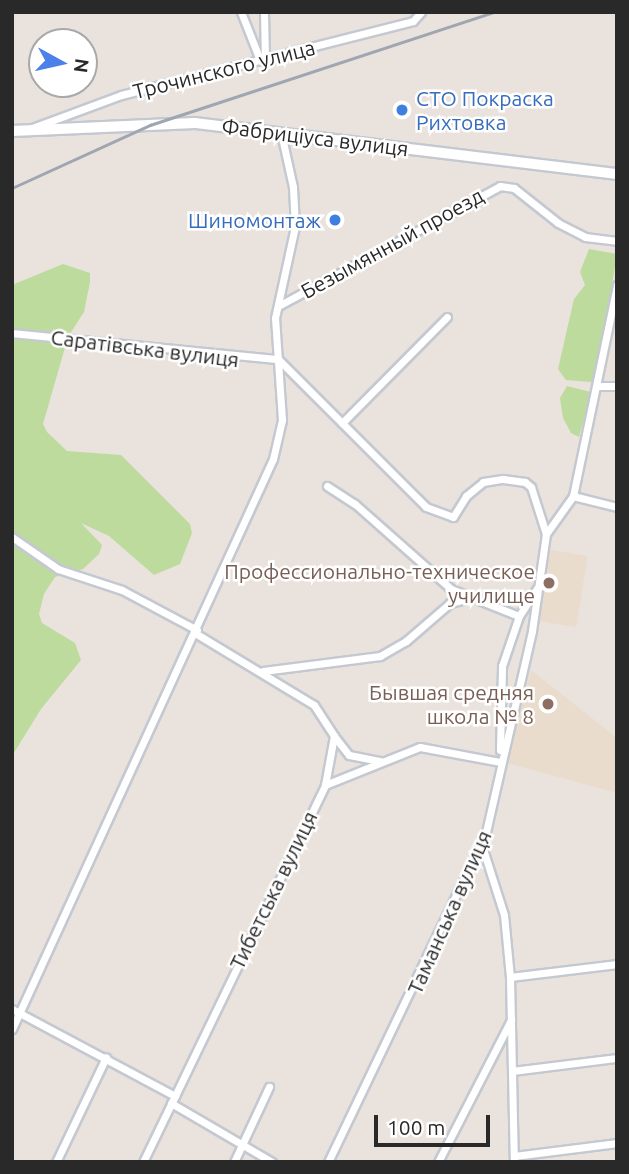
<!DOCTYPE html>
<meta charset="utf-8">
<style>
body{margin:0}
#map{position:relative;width:629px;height:1174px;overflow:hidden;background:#eae2dc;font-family:Ubuntu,sans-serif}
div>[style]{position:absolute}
.education>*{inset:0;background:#eadccd;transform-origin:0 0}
.green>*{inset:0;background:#bcdb9d}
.roads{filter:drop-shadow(2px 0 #c4c9d1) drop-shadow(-2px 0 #c4c9d1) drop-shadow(0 2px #c4c9d1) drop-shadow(0 -2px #c4c9d1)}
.street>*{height:7px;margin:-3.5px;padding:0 3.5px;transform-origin:3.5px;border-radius:3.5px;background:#fff}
.secondary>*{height:10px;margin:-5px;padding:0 5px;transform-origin:5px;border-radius:5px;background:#fff}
.rail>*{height:2.5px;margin:-1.25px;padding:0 1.25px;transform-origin:1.25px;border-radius:1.25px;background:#9fa5b1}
.dots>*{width:19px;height:19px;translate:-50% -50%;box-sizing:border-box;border:4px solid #fff;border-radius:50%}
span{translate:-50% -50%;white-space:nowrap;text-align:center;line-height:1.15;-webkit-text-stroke:5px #fff;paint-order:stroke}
.street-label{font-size:21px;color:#292929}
.shop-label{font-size:21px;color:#366cbe}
.left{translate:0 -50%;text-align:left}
.right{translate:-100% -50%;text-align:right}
.education-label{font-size:21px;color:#785e54}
.frame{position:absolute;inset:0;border:14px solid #292929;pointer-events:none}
.north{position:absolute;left:28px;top:28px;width:70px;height:70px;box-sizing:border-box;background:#fff;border:2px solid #a9a9a9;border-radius:50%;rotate:98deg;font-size:19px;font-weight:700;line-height:28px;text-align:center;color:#292929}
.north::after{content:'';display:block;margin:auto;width:24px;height:32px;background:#4b81e8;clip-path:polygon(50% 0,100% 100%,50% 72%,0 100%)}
.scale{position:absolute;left:374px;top:1115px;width:116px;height:32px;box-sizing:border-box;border:4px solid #292929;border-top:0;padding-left:9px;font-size:21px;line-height:24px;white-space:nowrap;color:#292929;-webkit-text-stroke:5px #fff;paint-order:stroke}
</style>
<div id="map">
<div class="education">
<div style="left:550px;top:550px;width:38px;height:72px;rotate:9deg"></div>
<div style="clip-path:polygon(531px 670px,617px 738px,617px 793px,507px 763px)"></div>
</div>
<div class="green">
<div style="clip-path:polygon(589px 249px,617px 254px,597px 376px,591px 382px,566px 380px,558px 369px,574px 299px,585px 285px,580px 272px)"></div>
<div style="clip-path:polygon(63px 264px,90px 273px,90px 282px,84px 312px,68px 337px,43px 424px,47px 432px,67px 451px,121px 455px,190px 524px,192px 533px,180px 564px,154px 575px,109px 536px,81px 523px,102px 545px,99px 554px,83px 569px,55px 577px,44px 594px,39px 614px,42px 623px,75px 643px,81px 660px,41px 709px,12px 756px,12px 285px)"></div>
<div style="clip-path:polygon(567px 386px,591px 392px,579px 437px,571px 433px,563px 418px,560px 398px)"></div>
</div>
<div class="roads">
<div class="street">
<div style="left:241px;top:12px;width:52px;rotate:68.4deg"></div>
<div style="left:264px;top:12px;width:46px;rotate:88.8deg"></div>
<div style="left:32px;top:128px;width:95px;rotate:-20.3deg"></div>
<div style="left:121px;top:95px;width:301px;rotate:-14.2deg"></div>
<div style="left:413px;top:21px;width:12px;rotate:-48deg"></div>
<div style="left:280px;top:305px;width:250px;rotate:-28.4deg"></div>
<div style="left:500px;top:186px;width:14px;rotate:8deg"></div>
<div style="left:514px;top:188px;width:56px;rotate:38.5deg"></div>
<div style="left:558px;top:223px;width:30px;rotate:27deg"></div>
<div style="left:585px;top:237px;width:32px;rotate:7deg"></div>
<div style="left:12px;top:333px;width:267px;rotate:5.6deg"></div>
<div style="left:278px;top:359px;width:209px;rotate:45deg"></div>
<div style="left:426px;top:507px;width:29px;rotate:20deg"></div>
<div style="left:453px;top:517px;width:25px;rotate:-58deg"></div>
<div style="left:466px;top:496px;width:22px;rotate:-39deg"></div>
<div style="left:483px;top:482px;width:20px;rotate:-9deg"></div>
<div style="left:503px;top:479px;width:22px;rotate:8deg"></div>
<div style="left:525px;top:482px;width:8px;rotate:40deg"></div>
<div style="left:531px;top:487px;width:49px;rotate:72.3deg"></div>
<div style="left:598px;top:386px;width:19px"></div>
<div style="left:342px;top:423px;width:149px;rotate:-45.3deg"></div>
<div style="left:327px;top:486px;width:33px;rotate:33deg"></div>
<div style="left:355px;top:504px;width:128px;rotate:41.5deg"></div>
<div style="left:451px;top:589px;width:73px;rotate:21.7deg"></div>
<div style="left:573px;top:496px;width:45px;rotate:14deg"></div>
<div style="left:12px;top:537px;width:56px;rotate:34.8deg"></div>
<div style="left:58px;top:569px;width:67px;rotate:18.2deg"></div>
<div style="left:122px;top:590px;width:85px;rotate:28.1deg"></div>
<div style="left:195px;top:633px;width:139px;rotate:31.2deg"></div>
<div style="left:314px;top:705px;width:37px;rotate:57deg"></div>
<div style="left:334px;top:736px;width:50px;rotate:100.4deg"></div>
<div style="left:263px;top:671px;width:118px;rotate:-7.3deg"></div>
<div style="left:380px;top:656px;width:30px;rotate:-30deg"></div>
<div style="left:406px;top:641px;width:58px;rotate:-40.8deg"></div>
<div style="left:450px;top:603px;width:21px;rotate:-14deg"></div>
<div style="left:334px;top:736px;width:24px;rotate:52deg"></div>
<div style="left:349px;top:755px;width:32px;rotate:11deg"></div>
<div style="left:500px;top:750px;width:84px;rotate:-88.6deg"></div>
<div style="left:502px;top:666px;width:53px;rotate:-71.2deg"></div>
<div style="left:519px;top:616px;width:33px;rotate:-57deg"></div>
<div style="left:482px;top:846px;width:72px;rotate:72.3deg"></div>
<div style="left:504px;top:915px;width:62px;rotate:84.5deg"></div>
<div style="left:510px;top:977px;width:185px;rotate:88.8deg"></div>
<div style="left:510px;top:977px;width:108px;rotate:-6.9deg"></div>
<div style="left:12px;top:1009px;width:185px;rotate:28.1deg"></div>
<div style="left:12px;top:1029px;width:627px;rotate:-65.4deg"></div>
<div style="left:273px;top:459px;width:40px;rotate:-77deg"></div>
<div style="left:282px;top:420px;width:102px;rotate:-93.9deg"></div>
<div style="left:275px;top:318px;width:94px;rotate:-77.7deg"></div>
<div style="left:295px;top:226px;width:39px;rotate:-93deg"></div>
<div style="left:293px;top:187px;width:55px;rotate:-102.5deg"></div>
<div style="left:512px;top:1071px;width:106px;rotate:-7.1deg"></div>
<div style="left:171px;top:1103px;width:117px;rotate:30.3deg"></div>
<div style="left:514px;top:1156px;width:104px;rotate:-7.2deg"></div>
<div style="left:56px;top:1162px;width:116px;rotate:-64.5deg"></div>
<div style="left:143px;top:1162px;width:419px;rotate:-64.2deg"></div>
<div style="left:325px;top:785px;width:102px;rotate:-21.8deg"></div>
<div style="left:420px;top:747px;width:81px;rotate:10.6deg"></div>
<div style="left:234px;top:1162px;width:83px;rotate:-65deg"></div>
<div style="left:328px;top:1162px;width:366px;rotate:-64.4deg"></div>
<div style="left:486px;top:832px;width:206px;rotate:-77.1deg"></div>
<div style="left:532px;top:631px;width:98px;rotate:-81.8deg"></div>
<div style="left:546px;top:534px;width:47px;rotate:-54.6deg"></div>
<div style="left:573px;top:496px;width:216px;rotate:-78.2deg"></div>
<div style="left:438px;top:1162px;width:160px;rotate:-62.8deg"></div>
</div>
<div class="secondary">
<div style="left:12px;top:131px;width:183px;rotate:-2.5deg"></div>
<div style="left:195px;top:123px;width:425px;rotate:6.9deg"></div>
</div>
</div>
<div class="rail">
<div style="left:12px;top:188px;width:152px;rotate:-24.5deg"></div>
<div style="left:150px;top:125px;width:361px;rotate:-18.2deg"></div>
</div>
<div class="dots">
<div style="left:402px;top:110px;background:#3f7fe0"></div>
<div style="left:335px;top:220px;background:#3f7fe0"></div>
<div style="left:549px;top:583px;background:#8d6e63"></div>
<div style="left:548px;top:704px;background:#8d6e63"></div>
</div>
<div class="street-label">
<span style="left:224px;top:69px;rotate:-14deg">Трочинского улица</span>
<span style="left:315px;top:137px;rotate:7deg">Фабриціуса вулиця</span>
<span style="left:392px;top:243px;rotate:-29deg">Безымянный проезд</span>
<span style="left:145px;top:348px;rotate:7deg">Саратівська вулиця</span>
<span style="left:273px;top:890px;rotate:-64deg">Тибетська вулиця</span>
<span style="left:449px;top:912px;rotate:-66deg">Таманська вулиця</span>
</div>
<div class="shop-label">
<span class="left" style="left:416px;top:110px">СТО Покраска<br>Рихтовка</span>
<span class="right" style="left:321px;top:220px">Шиномонтаж</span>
</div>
<div class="education-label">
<span class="right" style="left:535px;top:583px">Профессионально-техническое<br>училище</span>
<span class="right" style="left:534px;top:704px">Бывшая средняя<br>школа № 8</span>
</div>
<div class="frame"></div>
<div class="north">N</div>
<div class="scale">100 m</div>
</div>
